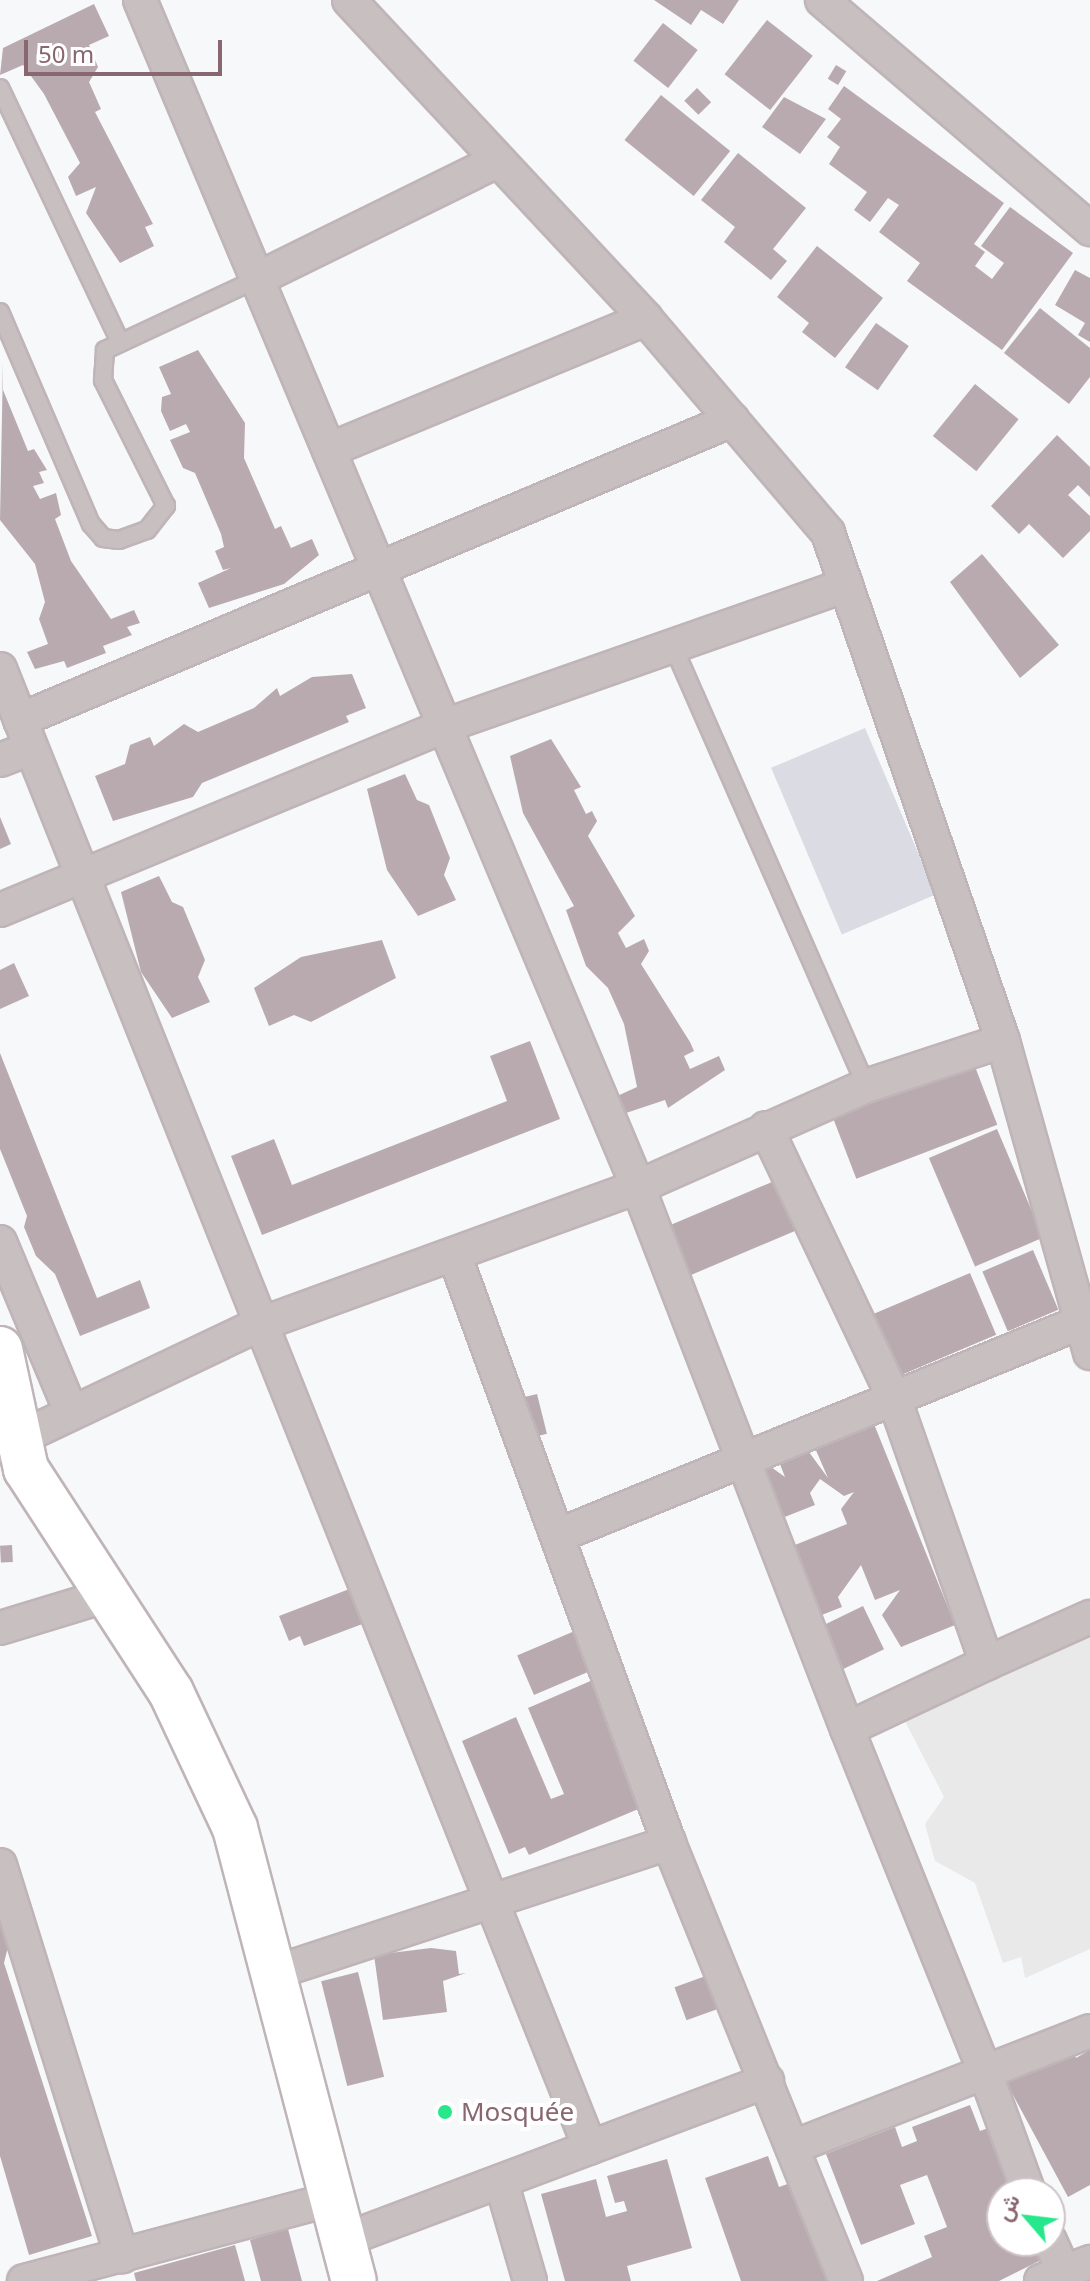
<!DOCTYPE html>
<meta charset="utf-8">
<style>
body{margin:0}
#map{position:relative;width:1090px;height:2281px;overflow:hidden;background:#f6f8f9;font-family:"Noto Sans",Vazirmatn,sans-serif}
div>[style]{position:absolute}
.built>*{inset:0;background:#e9e9ea}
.green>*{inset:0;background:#dadbe3;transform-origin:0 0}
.building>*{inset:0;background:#b9aaaf;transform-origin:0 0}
.roads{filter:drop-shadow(2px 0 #bfb4b7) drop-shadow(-2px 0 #bfb4b7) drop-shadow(0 2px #bfb4b7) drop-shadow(0 -2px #bfb4b7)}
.lane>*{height:16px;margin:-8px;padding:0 8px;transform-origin:8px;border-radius:8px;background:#c8bfc1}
.street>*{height:32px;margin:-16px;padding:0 16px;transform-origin:16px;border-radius:16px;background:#c8bfc1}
.secondary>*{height:44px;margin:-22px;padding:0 22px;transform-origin:22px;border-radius:22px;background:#fff}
.dots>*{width:22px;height:22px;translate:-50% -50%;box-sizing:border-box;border:4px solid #fff;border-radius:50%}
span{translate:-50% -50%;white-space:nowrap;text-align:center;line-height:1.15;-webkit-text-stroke:8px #fff;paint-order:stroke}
.poi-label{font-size:26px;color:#886770}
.left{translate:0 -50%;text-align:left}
.north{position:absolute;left:986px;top:2177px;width:80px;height:80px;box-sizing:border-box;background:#fff;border:2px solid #cfc2c6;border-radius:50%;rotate:298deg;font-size:22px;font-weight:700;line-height:32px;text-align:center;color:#886770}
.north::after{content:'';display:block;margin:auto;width:28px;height:36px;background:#27e78c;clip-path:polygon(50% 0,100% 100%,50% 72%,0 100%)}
.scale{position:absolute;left:24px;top:40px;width:198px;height:36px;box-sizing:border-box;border:4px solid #886770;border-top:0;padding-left:10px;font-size:24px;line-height:28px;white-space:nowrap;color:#886770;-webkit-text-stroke:6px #fff;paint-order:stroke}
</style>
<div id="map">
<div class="built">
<div style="clip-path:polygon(1090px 1634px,1090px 1949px,1025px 1978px,1021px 1957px,1003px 1963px,975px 1883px,935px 1861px,925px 1824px,944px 1797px,905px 1721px)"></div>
</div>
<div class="green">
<div style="left:865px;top:728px;width:181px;height:102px;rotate:67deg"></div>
</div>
<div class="building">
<div style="clip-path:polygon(654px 0,739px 0,723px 24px,701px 10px,691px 25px)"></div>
<div style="clip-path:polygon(94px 4px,109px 36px,89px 45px,98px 67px,89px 82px,101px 109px,95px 112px,153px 224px,145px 227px,154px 246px,120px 263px,86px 213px,96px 187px,76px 196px,68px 177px,80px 163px,44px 94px,23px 65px,0 75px,3px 48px)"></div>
<div style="left:767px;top:20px;width:58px;height:69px;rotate:38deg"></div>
<div style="left:663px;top:23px;width:44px;height:48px;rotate:38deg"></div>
<div style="left:836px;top:65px;width:12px;height:16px;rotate:31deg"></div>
<div style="clip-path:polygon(844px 86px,1004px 203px,974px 244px,985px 252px,975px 266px,992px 279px,1004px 263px,981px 246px,1010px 207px,1073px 253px,1002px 350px,907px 281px,920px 263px,879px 232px,899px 205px,888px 198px,870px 222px,854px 210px,867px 192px,829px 164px,840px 147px,827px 137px,841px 119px,828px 109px)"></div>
<div style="left:697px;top:88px;width:20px;height:18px;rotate:45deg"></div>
<div style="left:661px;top:95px;width:89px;height:58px;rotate:39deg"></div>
<div style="clip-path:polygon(784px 97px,826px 119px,800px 154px,762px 127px)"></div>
<div style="clip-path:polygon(738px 153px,806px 208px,773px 249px,787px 261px,771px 280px,724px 242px,735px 227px,701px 200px)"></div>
<div style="clip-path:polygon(817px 246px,883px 298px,835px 358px,802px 332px,809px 323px,777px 297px)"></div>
<div style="clip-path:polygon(1075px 270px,1090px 278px,1090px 342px,1078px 335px,1085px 323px,1055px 305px)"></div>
<div style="clip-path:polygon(1040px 308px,1090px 348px,1090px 377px,1069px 404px,1004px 353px)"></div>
<div style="left:876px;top:323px;width:40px;height:54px;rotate:35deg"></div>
<div style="clip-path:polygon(198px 350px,245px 423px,244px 458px,275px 529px,281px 526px,291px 548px,312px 539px,319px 555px,284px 584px,209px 608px,198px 583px,231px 568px,223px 570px,215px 551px,224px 547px,221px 534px,195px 473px,183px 468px,170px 440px,190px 432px,186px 424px,170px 431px,161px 411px,162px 397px,171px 394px,159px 367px)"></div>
<div style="clip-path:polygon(3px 362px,3px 390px,28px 451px,34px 449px,47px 470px,39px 472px,44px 483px,33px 486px,40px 499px,56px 493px,61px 515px,55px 519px,71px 561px,111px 619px,134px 610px,140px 623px,127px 627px,132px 635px,103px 646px,106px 653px,67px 668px,64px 661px,35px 669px,27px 652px,48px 644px,39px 619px,45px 602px,35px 564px,0 520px)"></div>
<div style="left:975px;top:384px;width:56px;height:67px;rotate:39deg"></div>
<div style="clip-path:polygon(1057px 435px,1090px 467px,1090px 497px,1078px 485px,1068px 495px,1090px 516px,1090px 531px,1063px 558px,1029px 524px,1019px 534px,991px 506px)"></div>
<div style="clip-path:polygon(982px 554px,1059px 645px,1020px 678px,950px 582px)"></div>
<div style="clip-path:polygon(352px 674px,366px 708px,346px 716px,349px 722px,202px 783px,193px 797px,113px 821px,95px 776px,125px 764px,130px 745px,150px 737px,154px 746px,184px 724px,198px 732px,254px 708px,277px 688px,280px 696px,312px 677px)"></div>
<div style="clip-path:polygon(551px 739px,581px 787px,574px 790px,586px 814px,592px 811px,597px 821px,588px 836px,635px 916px,618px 933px,626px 948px,644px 939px,649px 951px,641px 964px,690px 1042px,694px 1051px,684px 1056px,690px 1069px,719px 1056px,725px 1070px,668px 1108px,665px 1100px,623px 1114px,615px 1097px,637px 1087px,624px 1024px,608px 988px,586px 966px,566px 910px,574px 906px,523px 813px,510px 756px)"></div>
<div style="clip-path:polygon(405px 774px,417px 800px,429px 805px,450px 858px,444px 875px,456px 900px,418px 916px,387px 870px,367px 789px)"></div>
<div style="clip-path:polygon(0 817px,11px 844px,0 849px)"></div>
<div style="clip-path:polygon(159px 876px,172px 902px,183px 907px,205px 960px,198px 977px,210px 1002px,172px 1018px,141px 972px,121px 892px)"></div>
<div style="clip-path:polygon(382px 940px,396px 978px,311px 1022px,294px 1015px,269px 1026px,254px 988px,301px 957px)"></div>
<div style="clip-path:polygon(14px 963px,29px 996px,0 1009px,0 970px)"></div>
<div style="clip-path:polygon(530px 1041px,560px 1119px,262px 1235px,231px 1156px,274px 1139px,292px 1185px,507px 1101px,490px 1056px)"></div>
<div style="clip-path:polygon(0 1053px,97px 1298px,140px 1280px,150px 1308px,80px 1336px,55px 1274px,36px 1256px,24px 1227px,27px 1216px,0 1149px)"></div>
<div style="left:974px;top:1064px;width:65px;height:151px;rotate:69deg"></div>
<div style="left:997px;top:1129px;width:118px;height:74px;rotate:67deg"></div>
<div style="left:779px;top:1179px;width:54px;height:130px;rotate:67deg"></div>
<div style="left:1033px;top:1250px;width:65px;height:55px;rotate:67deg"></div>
<div style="left:970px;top:1273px;width:67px;height:114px;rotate:67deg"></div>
<div style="left:537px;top:1394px;width:41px;height:16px;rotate:76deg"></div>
<div style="clip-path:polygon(874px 1424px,955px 1625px,901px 1647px,882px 1615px,900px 1590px,875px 1600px,861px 1565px,838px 1597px,842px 1607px,814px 1618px,785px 1549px,847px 1524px,841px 1509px,854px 1492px,844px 1496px,820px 1479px,810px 1493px,815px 1505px,777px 1520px,752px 1467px,764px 1462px,785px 1477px,778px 1459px,806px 1448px,828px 1478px,815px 1448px)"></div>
<div style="left:12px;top:1545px;width:17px;height:12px;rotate:87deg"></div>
<div style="clip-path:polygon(352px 1588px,365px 1623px,304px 1646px,300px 1636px,289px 1641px,279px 1616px)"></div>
<div style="left:863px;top:1606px;width:48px;height:51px;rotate:64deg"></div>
<div style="left:577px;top:1630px;width:43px;height:65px;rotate:67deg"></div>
<div style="clip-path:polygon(602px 1676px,655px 1802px,529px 1855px,525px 1847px,509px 1854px,462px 1741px,516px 1717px,551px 1799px,564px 1794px,528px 1708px)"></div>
<div style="clip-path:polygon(0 1919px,13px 1926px,4px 1963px,92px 2236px,29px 2255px,0 2156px)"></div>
<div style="clip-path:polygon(431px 1948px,456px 1951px,459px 1974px,466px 1973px,443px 1981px,447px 2012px,383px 2020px,374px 1955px)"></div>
<div style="left:358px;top:1972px;width:108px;height:38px;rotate:76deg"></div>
<div style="left:714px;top:1973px;width:35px;height:42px;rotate:70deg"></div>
<div style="clip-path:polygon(1071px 2047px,1076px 2058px,1090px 2050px,1090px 2185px,1068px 2197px,1006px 2082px)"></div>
<div style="clip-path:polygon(970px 2105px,980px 2131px,991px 2127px,1017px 2193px,1002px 2193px,1002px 2241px,1036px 2241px,1043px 2259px,999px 2281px,877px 2281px,932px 2257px,924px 2236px,947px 2227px,927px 2175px,900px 2185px,915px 2224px,861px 2245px,826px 2154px,895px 2127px,902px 2147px,917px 2141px,912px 2127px)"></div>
<div style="clip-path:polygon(768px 2156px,779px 2187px,796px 2181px,832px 2281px,741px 2281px,705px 2178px)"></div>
<div style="clip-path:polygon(667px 2159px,692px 2248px,627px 2266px,631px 2281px,565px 2281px,541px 2194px,596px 2179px,606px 2217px,627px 2211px,624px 2201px,615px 2203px,607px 2176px)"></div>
<div style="clip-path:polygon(288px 2229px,302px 2281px,261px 2281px,250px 2240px)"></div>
<div style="clip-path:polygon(235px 2245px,245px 2281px,136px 2281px,134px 2273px)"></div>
</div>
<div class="roads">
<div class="lane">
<div style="left:0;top:88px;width:276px;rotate:64.7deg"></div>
<div style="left:0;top:312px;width:231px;rotate:66.8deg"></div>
<div style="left:91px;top:524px;width:18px;rotate:49deg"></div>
<div style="left:103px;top:538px;width:16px;rotate:7deg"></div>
<div style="left:119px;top:540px;width:30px;rotate:-20deg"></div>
<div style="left:147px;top:530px;width:31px;rotate:-52deg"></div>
<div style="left:166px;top:506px;width:141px;rotate:-116.6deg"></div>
<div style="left:103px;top:380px;width:30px;rotate:-86deg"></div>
<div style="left:105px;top:350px;width:168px;rotate:-25deg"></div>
<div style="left:673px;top:646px;width:480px;rotate:66.3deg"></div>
</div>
<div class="street">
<div style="left:140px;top:0;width:1287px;rotate:67.24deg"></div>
<div style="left:638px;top:1187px;width:581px;rotate:68.91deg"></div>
<div style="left:349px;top:0;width:436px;rotate:47deg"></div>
<div style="left:646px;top:319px;width:281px;rotate:49.6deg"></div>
<div style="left:828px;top:533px;width:537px;rotate:70.99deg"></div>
<div style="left:1003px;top:1041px;width:324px;rotate:74.4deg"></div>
<div style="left:822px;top:0;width:353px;rotate:40.5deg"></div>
<div style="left:257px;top:279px;width:267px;rotate:-26.2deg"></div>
<div style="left:329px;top:450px;width:343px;rotate:-22.5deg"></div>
<div style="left:0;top:669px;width:1592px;rotate:68.25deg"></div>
<div style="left:20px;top:720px;width:773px;rotate:-22.85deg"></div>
<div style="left:0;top:760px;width:33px;rotate:-21deg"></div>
<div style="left:0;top:910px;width:481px;rotate:-22.5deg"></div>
<div style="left:444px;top:726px;width:426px;rotate:-19.3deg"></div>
<div style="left:766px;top:1128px;width:299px;rotate:64.6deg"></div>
<div style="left:894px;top:1398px;width:281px;rotate:70.7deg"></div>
<div style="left:987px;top:1663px;width:113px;rotate:-24.1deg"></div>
<div style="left:0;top:1242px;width:181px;rotate:67.3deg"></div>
<div style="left:454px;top:1254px;width:627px;rotate:69.95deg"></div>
<div style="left:669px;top:1843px;width:472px;rotate:68deg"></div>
<div style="left:3px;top:1446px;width:282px;rotate:-25.4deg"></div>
<div style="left:258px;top:1325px;width:404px;rotate:-20deg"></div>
<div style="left:638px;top:1187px;width:249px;rotate:-23.9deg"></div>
<div style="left:866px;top:1086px;width:144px;rotate:-18.2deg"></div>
<div style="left:557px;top:1536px;width:566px;rotate:-22.21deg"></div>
<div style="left:0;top:1628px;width:110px;rotate:-16.9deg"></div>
<div style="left:0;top:1865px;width:410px;rotate:72.7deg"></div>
<div style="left:276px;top:1972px;width:414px;rotate:-18.2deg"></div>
<div style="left:793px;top:2147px;width:206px;rotate:-21.3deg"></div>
<div style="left:985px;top:2072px;width:370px;rotate:-111.9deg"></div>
<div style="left:847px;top:1729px;width:155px;rotate:-25.2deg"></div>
<div style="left:501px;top:2181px;width:104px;rotate:73.8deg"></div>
<div style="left:1029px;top:2193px;width:129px;rotate:-110deg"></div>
<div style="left:985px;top:2072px;width:113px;rotate:-21.3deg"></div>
<div style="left:344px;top:2240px;width:452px;rotate:-20.6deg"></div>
<div style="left:1050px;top:2241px;width:44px;rotate:65.8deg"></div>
<div style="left:24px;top:2281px;width:320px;rotate:-14.9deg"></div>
<div style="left:1041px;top:2281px;width:53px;rotate:-21.2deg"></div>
</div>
<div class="secondary">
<div style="left:0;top:1349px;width:123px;rotate:77.8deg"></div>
<div style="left:26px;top:1469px;width:266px;rotate:57deg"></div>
<div style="left:171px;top:1692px;width:150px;rotate:64.8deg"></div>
<div style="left:235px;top:1828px;width:468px;rotate:75.3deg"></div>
</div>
</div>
<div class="dots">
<div style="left:445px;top:2112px;background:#27e78c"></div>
</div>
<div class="poi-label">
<span class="left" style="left:461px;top:2112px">Mosquée</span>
</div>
<div class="north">ش</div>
<div class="scale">50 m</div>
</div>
